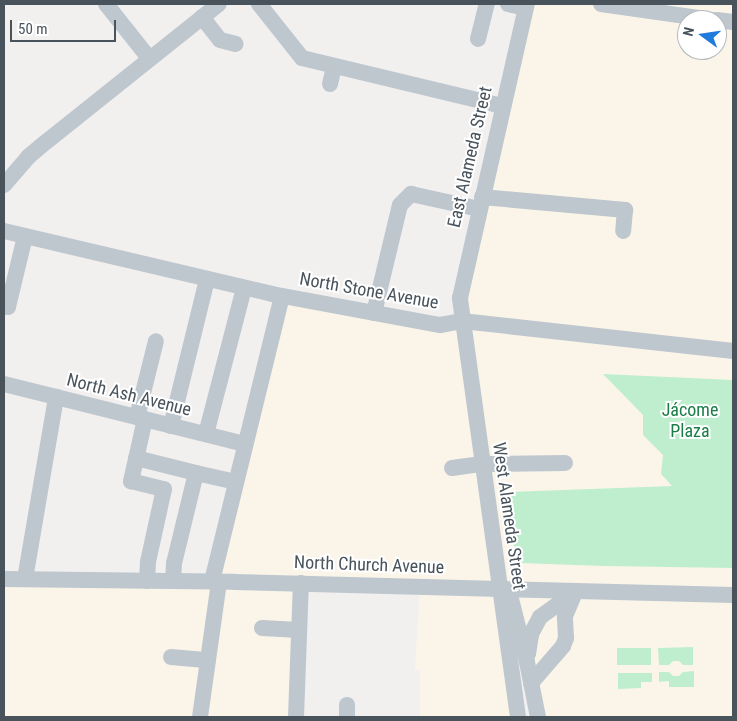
<!DOCTYPE html>
<meta charset="utf-8">
<style>
body{margin:0}
#map{position:relative;width:737px;height:721px;overflow:hidden;background:#f2efef;font-family:"Roboto Condensed",sans-serif}
div>[style]{position:absolute}
.commercial>*{inset:0;background:#fbf5e9}
.green>*{inset:0;background:#bfeecf;transform-origin:0 0}
.minor>*{height:16px;margin:-8px;padding:0 8px;transform-origin:8px;border-radius:8px;background:#bec7ce}
span{translate:-50% -50%;white-space:nowrap;text-align:center;line-height:1.15;-webkit-text-stroke:4px #fff;paint-order:stroke}
.street-label{font-size:18px;color:#48535c}
.park-label{font-size:18px;color:#1a7c46}
.frame{position:absolute;inset:0;border:5px solid #48535c;pointer-events:none}
.north{position:absolute;left:677px;top:10px;width:50px;height:50px;box-sizing:border-box;background:#fff;border:1px solid #b6babe;border-radius:50%;rotate:284deg;font-size:14px;font-weight:700;line-height:20px;text-align:center;color:#48535c}
.north::after{content:'';display:block;margin:auto;width:18px;height:22px;background:#1f7bdc;clip-path:polygon(50% 0,100% 100%,50% 72%,0 100%)}
.scale{position:absolute;left:10px;top:20px;width:106px;height:22px;box-sizing:border-box;border:2px solid #48535c;border-top:0;padding-left:6px;font-size:15px;line-height:18px;white-space:nowrap;color:#48535c;-webkit-text-stroke:4px #fff;paint-order:stroke}
</style>
<div id="map">
<div class="commercial">
<div style="clip-path:polygon(evenodd,527px 4px,733px 4px,733px 717px,538px 717px,516px 619px,518px 717px,420px 717px,420px 670px,415px 669px,420px 587px,301px 584px,296px 717px,4px 717px,4px 579px,212px 581px,282px 296px,454px 321px,527px 4px,687px 20px,717px 20px,717px 50px,687px 50px,687px 20px)"></div>
</div>
<div class="green">
<div style="clip-path:polygon(603px 374px,733px 380px,733px 568px,604px 566px,519px 563px,519px 560px,517px 561px,505px 495px,509px 495px,509px 492px,672px 486px,661px 474px,663px 455px,643px 435px,643px 415px)"></div>
<div style="clip-path:polygon(693px 647px,693px 665px,683px 665px,679px 661px,673px 661px,669px 665px,659px 665px,658px 648px)"></div>
<div style="left:651px;top:648px;width:17px;height:34px;rotate:90deg"></div>
<div style="clip-path:polygon(694px 671px,694px 687px,669px 687px,669px 681px,659px 682px,659px 672px,669px 672px,673px 676px,679px 676px,683px 672px)"></div>
<div style="clip-path:polygon(618px 673px,652px 673px,652px 682px,641px 682px,641px 688px,618px 689px)"></div>
</div>
<div class="minor">
<div style="left:106px;top:4px;width:69px;rotate:51.5deg"></div>
<div style="left:259px;top:4px;width:69px;rotate:51.5deg"></div>
<div style="left:302px;top:58px;width:206px;rotate:13.5deg"></div>
<div style="left:508px;top:4px;width:18px;rotate:13deg"></div>
<div style="left:601px;top:4px;width:114px;rotate:8.1deg"></div>
<div style="left:202px;top:17px;width:29px;rotate:52deg"></div>
<div style="left:220px;top:40px;width:16px;rotate:14deg"></div>
<div style="left:717px;top:20px;width:16px;rotate:7deg"></div>
<div style="left:478px;top:39px;width:36px;rotate:-76deg"></div>
<div style="left:330px;top:84px;width:18px;rotate:-77deg"></div>
<div style="left:4px;top:185px;width:37px;rotate:-49deg"></div>
<div style="left:28px;top:157px;width:23px;rotate:-40deg"></div>
<div style="left:46px;top:142px;width:221px;rotate:-38.6deg"></div>
<div style="left:482px;top:197px;width:144px;rotate:5.2deg"></div>
<div style="left:625px;top:210px;width:21px;rotate:95deg"></div>
<div style="left:4px;top:231px;width:275px;rotate:13.2deg"></div>
<div style="left:272px;top:294px;width:171px;rotate:10.5deg"></div>
<div style="left:440px;top:325px;width:22px;rotate:-10deg"></div>
<div style="left:462px;top:321px;width:273px;rotate:6.3deg"></div>
<div style="left:4px;top:306px;width:4px;rotate:14deg"></div>
<div style="left:8px;top:307px;width:73px;rotate:-76.5deg"></div>
<div style="left:374px;top:313px;width:111px;rotate:-76.5deg"></div>
<div style="left:400px;top:205px;width:16px;rotate:-45deg"></div>
<div style="left:411px;top:194px;width:70px;rotate:12.4deg"></div>
<div style="left:4px;top:384px;width:248px;rotate:14deg"></div>
<div style="left:137px;top:417px;width:78px;rotate:-76deg"></div>
<div style="left:145px;top:419px;width:64px;rotate:102.7deg"></div>
<div style="left:131px;top:481px;width:34px;rotate:14deg"></div>
<div style="left:164px;top:489px;width:75px;rotate:102.4deg"></div>
<div style="left:148px;top:562px;width:19px;rotate:93deg"></div>
<div style="left:171px;top:426px;width:151px;rotate:-76.2deg"></div>
<div style="left:206px;top:434px;width:151px;rotate:-75.4deg"></div>
<div style="left:136px;top:458px;width:62px;rotate:14deg"></div>
<div style="left:196px;top:473px;width:93px;rotate:103.7deg"></div>
<div style="left:174px;top:563px;width:18px;rotate:93deg"></div>
<div style="left:452px;top:468px;width:30px;rotate:-8deg"></div>
<div style="left:482px;top:464px;width:83px;rotate:-0.7deg"></div>
<div style="left:196px;top:473px;width:41px;rotate:12.7deg"></div>
<div style="left:4px;top:579px;width:230px;rotate:0.7deg"></div>
<div style="left:234px;top:582px;width:499px;rotate:1.5deg"></div>
<div style="left:25px;top:579px;width:185px;rotate:-80.3deg"></div>
<div style="left:212px;top:581px;width:293px;rotate:-76.2deg"></div>
<div style="left:510px;top:595px;width:69px;rotate:75.8deg"></div>
<div style="left:527px;top:662px;width:56px;rotate:78.7deg"></div>
<div style="left:262px;top:628px;width:37px;rotate:3deg"></div>
<div style="left:528px;top:654px;width:20px;rotate:-81deg"></div>
<div style="left:531px;top:634px;width:19px;rotate:-62deg"></div>
<div style="left:540px;top:617px;width:43px;rotate:-35.5deg"></div>
<div style="left:171px;top:657px;width:37px;rotate:5deg"></div>
<div style="left:531px;top:683px;width:49px;rotate:-49.1deg"></div>
<div style="left:563px;top:646px;width:9px;rotate:-69deg"></div>
<div style="left:566px;top:638px;width:22px;rotate:-93deg"></div>
<div style="left:565px;top:616px;width:26px;rotate:-67deg"></div>
<div style="left:347px;top:705px;width:12px;rotate:90deg"></div>
<div style="left:200px;top:717px;width:136px;rotate:-82deg"></div>
<div style="left:296px;top:717px;width:134px;rotate:-87.9deg"></div>
<div style="left:518px;top:717px;width:423px;rotate:-97.9deg"></div>
<div style="left:460px;top:298px;width:302px;rotate:-77.2deg"></div>
</div>
<div class="street-label">
<span style="left:470px;top:157px;rotate:-77deg">East Alameda Street</span>
<span style="left:369px;top:291px;rotate:10deg">North Stone Avenue</span>
<span style="left:129px;top:395px;rotate:14deg">North Ash Avenue</span>
<span style="left:509px;top:516px;rotate:82deg">West Alameda Street</span>
<span style="left:369px;top:565px;rotate:2deg">North Church Avenue</span>
</div>
<div class="park-label">
<span style="left:690px;top:421px">Jácome<br>Plaza</span>
</div>
<div class="frame"></div>
<div class="north">N</div>
<div class="scale">50 m</div>
</div>
